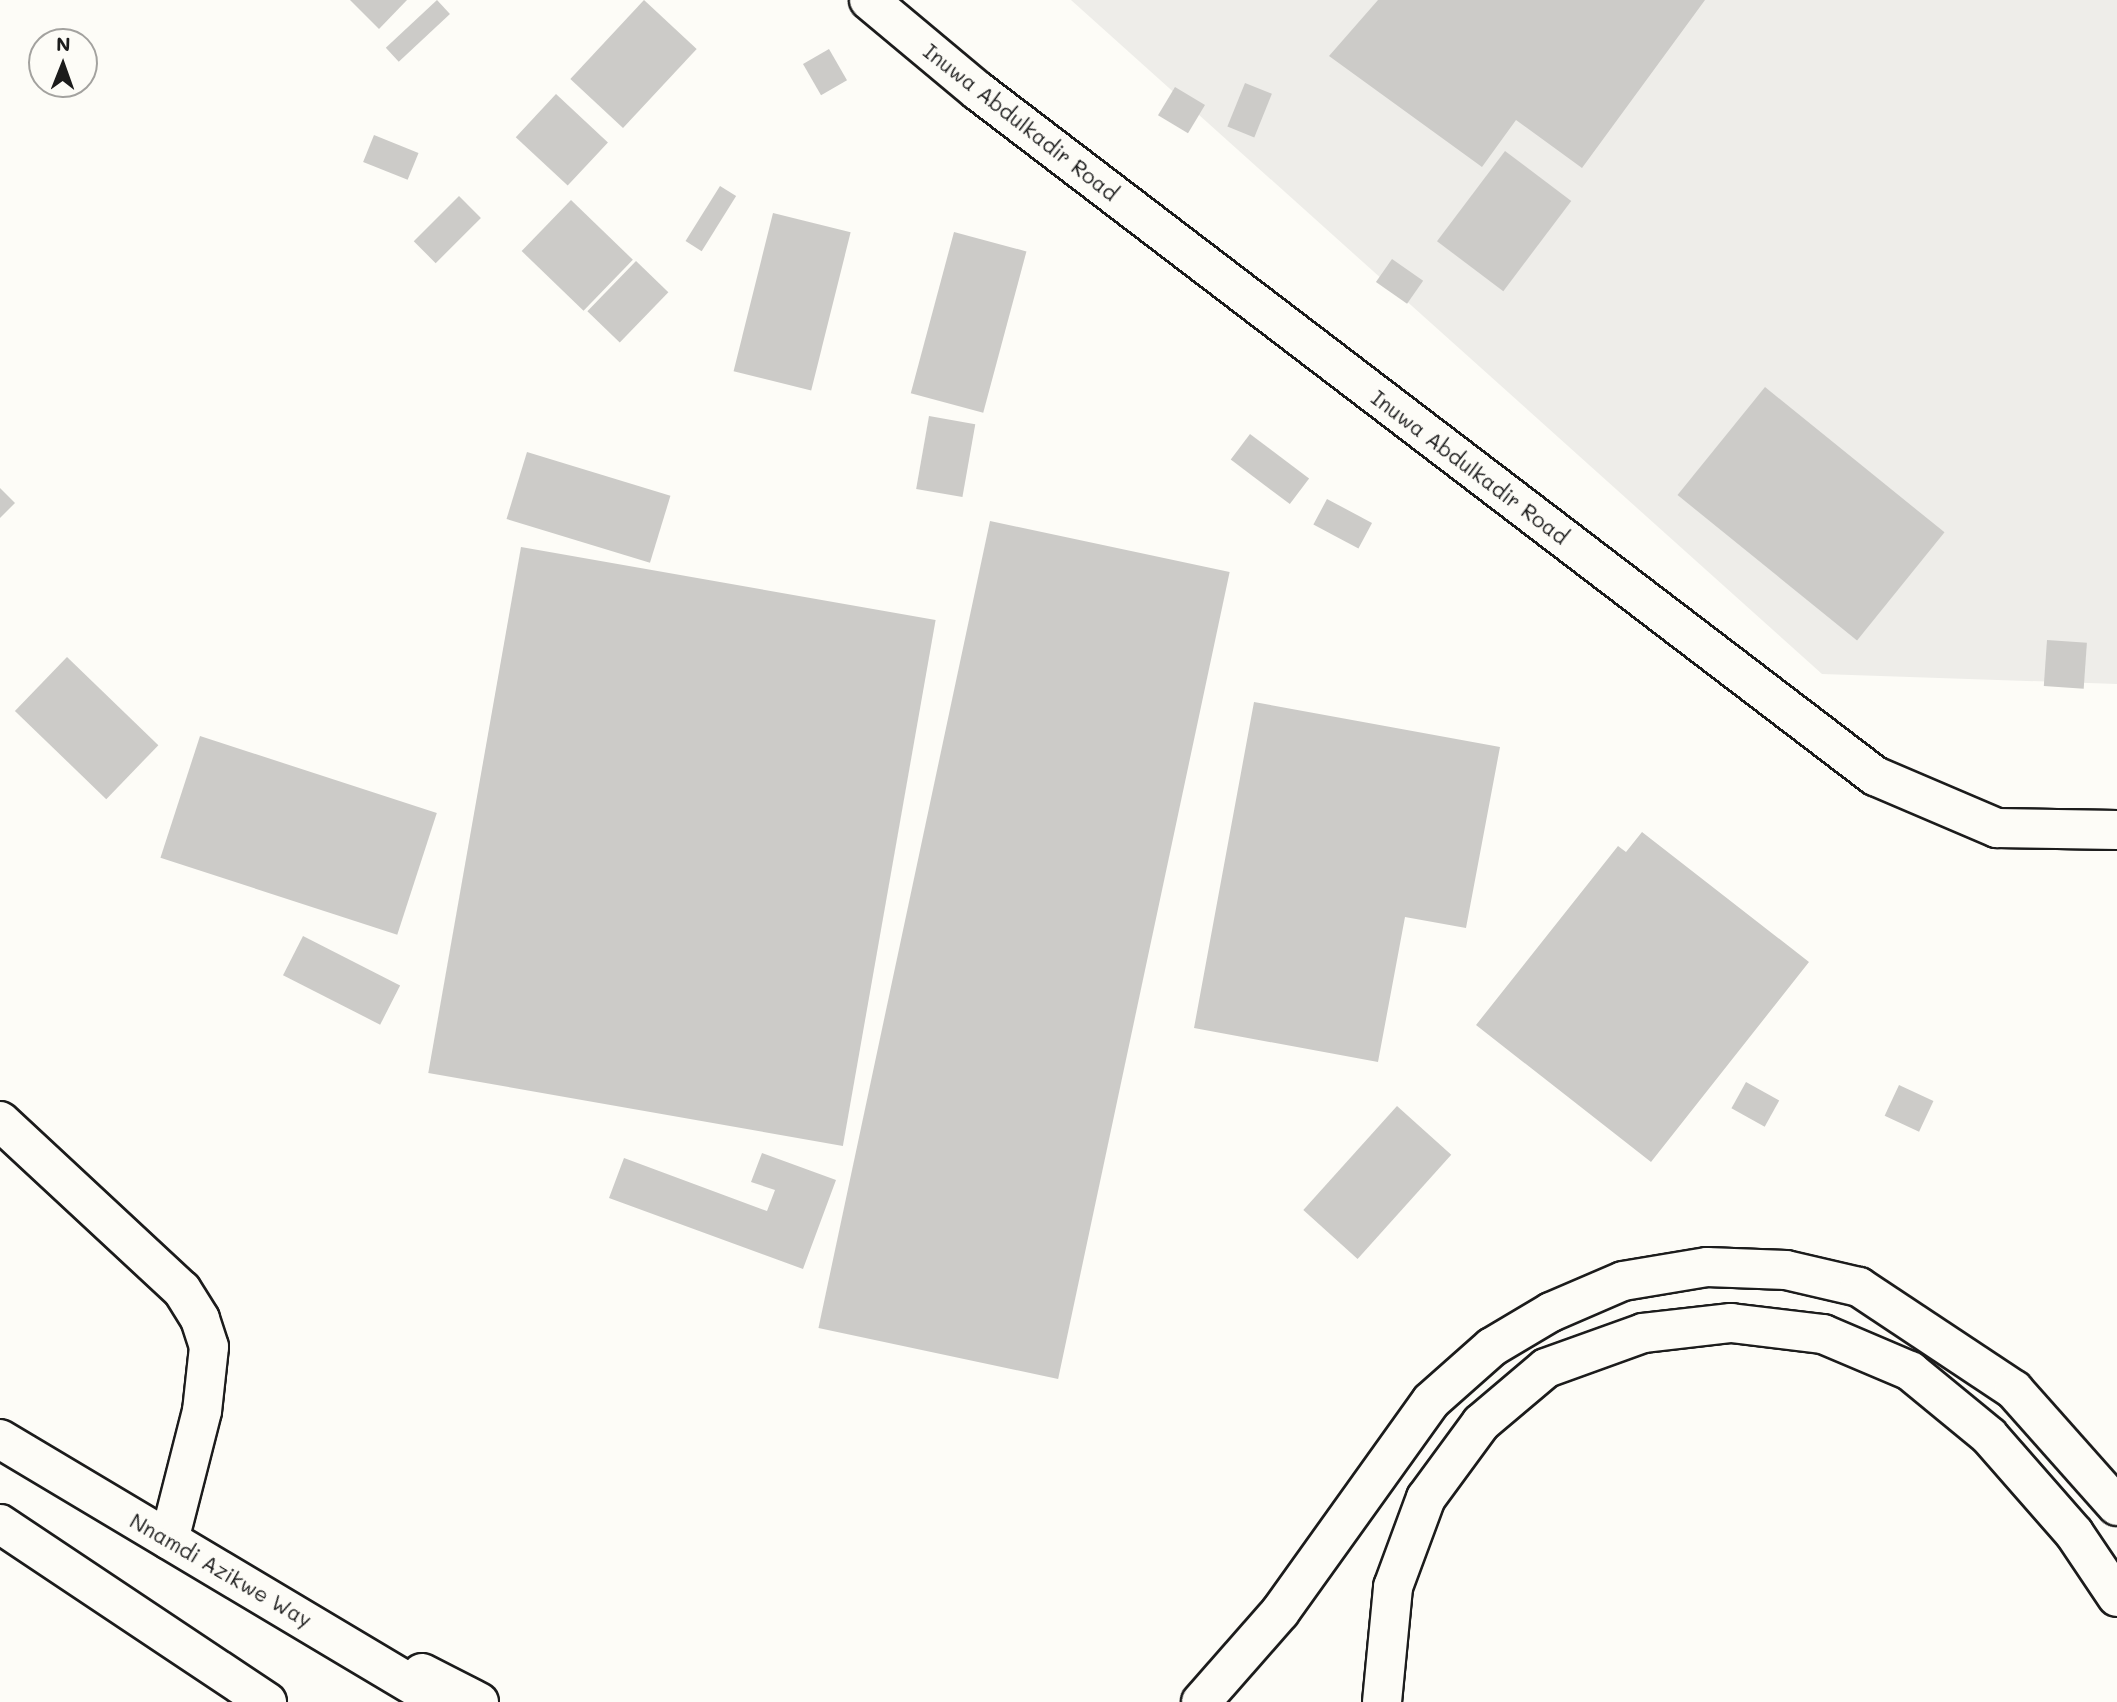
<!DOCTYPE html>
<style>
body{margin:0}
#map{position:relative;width:2117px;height:1702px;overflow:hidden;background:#fdfcf7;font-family:Mali,sans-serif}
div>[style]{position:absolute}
.built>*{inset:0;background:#eeede9}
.building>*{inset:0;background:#cccbc8;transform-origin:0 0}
.roads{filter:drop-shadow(2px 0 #1c1c1c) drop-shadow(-2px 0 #1c1c1c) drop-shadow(0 2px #1c1c1c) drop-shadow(0 -2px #1c1c1c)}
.minor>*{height:38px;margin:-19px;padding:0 19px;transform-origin:19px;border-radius:19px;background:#fdfcf7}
.tertiary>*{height:38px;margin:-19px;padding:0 19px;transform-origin:19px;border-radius:19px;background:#fdfcf7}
.trunk>*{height:38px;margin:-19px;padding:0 19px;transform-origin:19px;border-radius:19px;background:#fdfcf7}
span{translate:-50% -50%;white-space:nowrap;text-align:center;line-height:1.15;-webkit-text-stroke:7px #fdfcf7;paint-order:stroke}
.street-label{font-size:21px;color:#1c1c1c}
.north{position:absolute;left:28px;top:28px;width:70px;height:70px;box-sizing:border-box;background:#fdfcf7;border:2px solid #a3a29f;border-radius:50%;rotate:1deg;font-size:19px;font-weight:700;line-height:28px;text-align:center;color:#1c1c1c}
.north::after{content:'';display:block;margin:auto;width:24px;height:32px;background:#1c1c1c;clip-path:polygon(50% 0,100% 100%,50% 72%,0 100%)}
</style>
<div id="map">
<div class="built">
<div style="clip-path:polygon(1071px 0,2117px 0,2117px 684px,1822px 674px)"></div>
</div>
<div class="building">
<div style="clip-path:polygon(350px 0,407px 0,379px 29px)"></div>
<div style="left:437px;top:0;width:19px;height:70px;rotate:47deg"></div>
<div style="left:644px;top:0;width:72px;height:108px;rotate:43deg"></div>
<div style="clip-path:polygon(1378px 0,1705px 0,1582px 168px,1516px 120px,1482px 167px,1329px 56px)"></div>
<div style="left:829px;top:49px;width:36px;height:30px;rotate:60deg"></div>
<div style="left:1245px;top:83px;width:29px;height:47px;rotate:22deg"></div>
<div style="left:1175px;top:87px;width:35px;height:33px;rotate:31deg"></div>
<div style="left:556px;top:94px;width:71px;height:59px;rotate:43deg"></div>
<div style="left:374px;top:135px;width:48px;height:29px;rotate:22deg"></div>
<div style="left:1505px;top:151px;width:83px;height:113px;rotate:37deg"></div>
<div style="left:720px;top:186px;width:19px;height:65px;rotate:32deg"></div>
<div style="left:459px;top:196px;width:31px;height:64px;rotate:45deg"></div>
<div style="left:571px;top:200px;width:86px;height:71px;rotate:44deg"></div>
<div style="left:773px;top:213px;width:80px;height:163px;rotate:14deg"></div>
<div style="left:954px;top:232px;width:75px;height:167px;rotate:15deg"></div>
<div style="left:1392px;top:259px;width:38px;height:28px;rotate:35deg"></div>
<div style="left:636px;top:261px;width:45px;height:70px;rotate:44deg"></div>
<div style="left:1765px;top:387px;width:231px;height:139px;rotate:39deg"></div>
<div style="left:929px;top:416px;width:47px;height:74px;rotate:10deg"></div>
<div style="left:1250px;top:434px;width:74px;height:32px;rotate:37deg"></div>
<div style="left:527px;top:452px;width:150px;height:70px;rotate:17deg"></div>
<div style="clip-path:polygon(0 488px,15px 503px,0 518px)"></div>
<div style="left:1327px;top:499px;width:51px;height:29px;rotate:28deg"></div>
<div style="left:990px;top:521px;width:245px;height:825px;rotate:12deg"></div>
<div style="left:521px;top:547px;width:421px;height:534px;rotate:10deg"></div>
<div style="left:2047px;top:640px;width:40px;height:46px;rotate:4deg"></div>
<div style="left:67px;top:657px;width:127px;height:75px;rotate:44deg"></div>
<div style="clip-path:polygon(1254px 702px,1500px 747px,1466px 928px,1405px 917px,1378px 1062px,1194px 1028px)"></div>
<div style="left:200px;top:736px;width:249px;height:128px;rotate:18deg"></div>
<div style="clip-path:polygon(1642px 832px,1809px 962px,1651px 1162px,1476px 1025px,1618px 846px,1626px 852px)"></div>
<div style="left:303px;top:936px;width:109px;height:44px;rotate:27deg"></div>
<div style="left:1746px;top:1082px;width:38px;height:30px;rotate:29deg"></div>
<div style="left:1899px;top:1085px;width:38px;height:34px;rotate:25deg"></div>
<div style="left:1397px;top:1106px;width:73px;height:140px;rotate:42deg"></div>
<div style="clip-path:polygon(762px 1153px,836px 1180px,803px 1269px,609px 1198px,624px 1158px,767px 1211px,775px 1190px,751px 1182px)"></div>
</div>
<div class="roads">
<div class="minor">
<div style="left:0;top:1121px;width:248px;rotate:42.9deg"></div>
<div style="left:182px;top:1290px;width:34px;rotate:58deg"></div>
<div style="left:200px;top:1319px;width:29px;rotate:72deg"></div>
<div style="left:209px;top:1347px;width:64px;rotate:96.2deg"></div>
<div style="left:202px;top:1411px;width:133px;rotate:104.3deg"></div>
</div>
<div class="tertiary">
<div style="left:869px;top:0;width:142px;rotate:39.9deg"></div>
<div style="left:978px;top:91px;width:1129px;rotate:37.37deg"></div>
<div style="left:1875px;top:776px;width:133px;rotate:23.1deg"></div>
<div style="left:1997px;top:828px;width:120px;rotate:1deg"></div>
</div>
<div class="trunk">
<div style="left:0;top:1439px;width:513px;rotate:30.81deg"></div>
<div style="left:0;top:1524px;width:321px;rotate:33.7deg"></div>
<div style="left:422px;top:1673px;width:64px;rotate:27deg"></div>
<div style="left:1201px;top:1702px;width:120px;rotate:-48.7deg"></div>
<div style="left:1280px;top:1612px;width:259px;rotate:-54.4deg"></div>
<div style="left:1431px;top:1401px;width:81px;rotate:-41.5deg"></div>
<div style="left:1492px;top:1347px;width:69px;rotate:-30.7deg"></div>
<div style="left:1551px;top:1312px;width:78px;rotate:-23.3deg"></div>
<div style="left:1623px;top:1281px;width:85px;rotate:-9.5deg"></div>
<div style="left:1707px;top:1267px;width:79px;rotate:2.2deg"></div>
<div style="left:1786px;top:1270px;width:75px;rotate:13.1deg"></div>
<div style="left:1859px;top:1287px;width:186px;rotate:33.6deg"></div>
<div style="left:2014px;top:1390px;width:155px;rotate:48.4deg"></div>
<div style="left:1382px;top:1702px;width:116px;rotate:-84.5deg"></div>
<div style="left:1393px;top:1587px;width:95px;rotate:-69.7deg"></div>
<div style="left:1426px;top:1498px;width:93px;rotate:-53.7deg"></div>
<div style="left:1481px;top:1423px;width:85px;rotate:-40.2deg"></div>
<div style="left:1546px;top:1368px;width:103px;rotate:-19.8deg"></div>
<div style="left:1643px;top:1333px;width:89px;rotate:-6.5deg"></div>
<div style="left:1731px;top:1323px;width:93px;rotate:6.8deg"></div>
<div style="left:1823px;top:1334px;width:95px;rotate:23deg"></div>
<div style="left:1910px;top:1371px;width:102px;rotate:39.4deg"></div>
<div style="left:1989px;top:1436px;width:129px;rotate:48.8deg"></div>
<div style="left:2074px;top:1533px;width:77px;rotate:56.1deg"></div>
</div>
</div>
<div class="street-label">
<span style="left:1021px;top:122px;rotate:38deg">Inuwa Abdulkadir Road</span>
<span style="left:1470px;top:467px;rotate:37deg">Inuwa Abdulkadir Road</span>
<span style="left:221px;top:1570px;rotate:30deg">Nnamdi Azikwe Way</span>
</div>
<div class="north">N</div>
</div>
